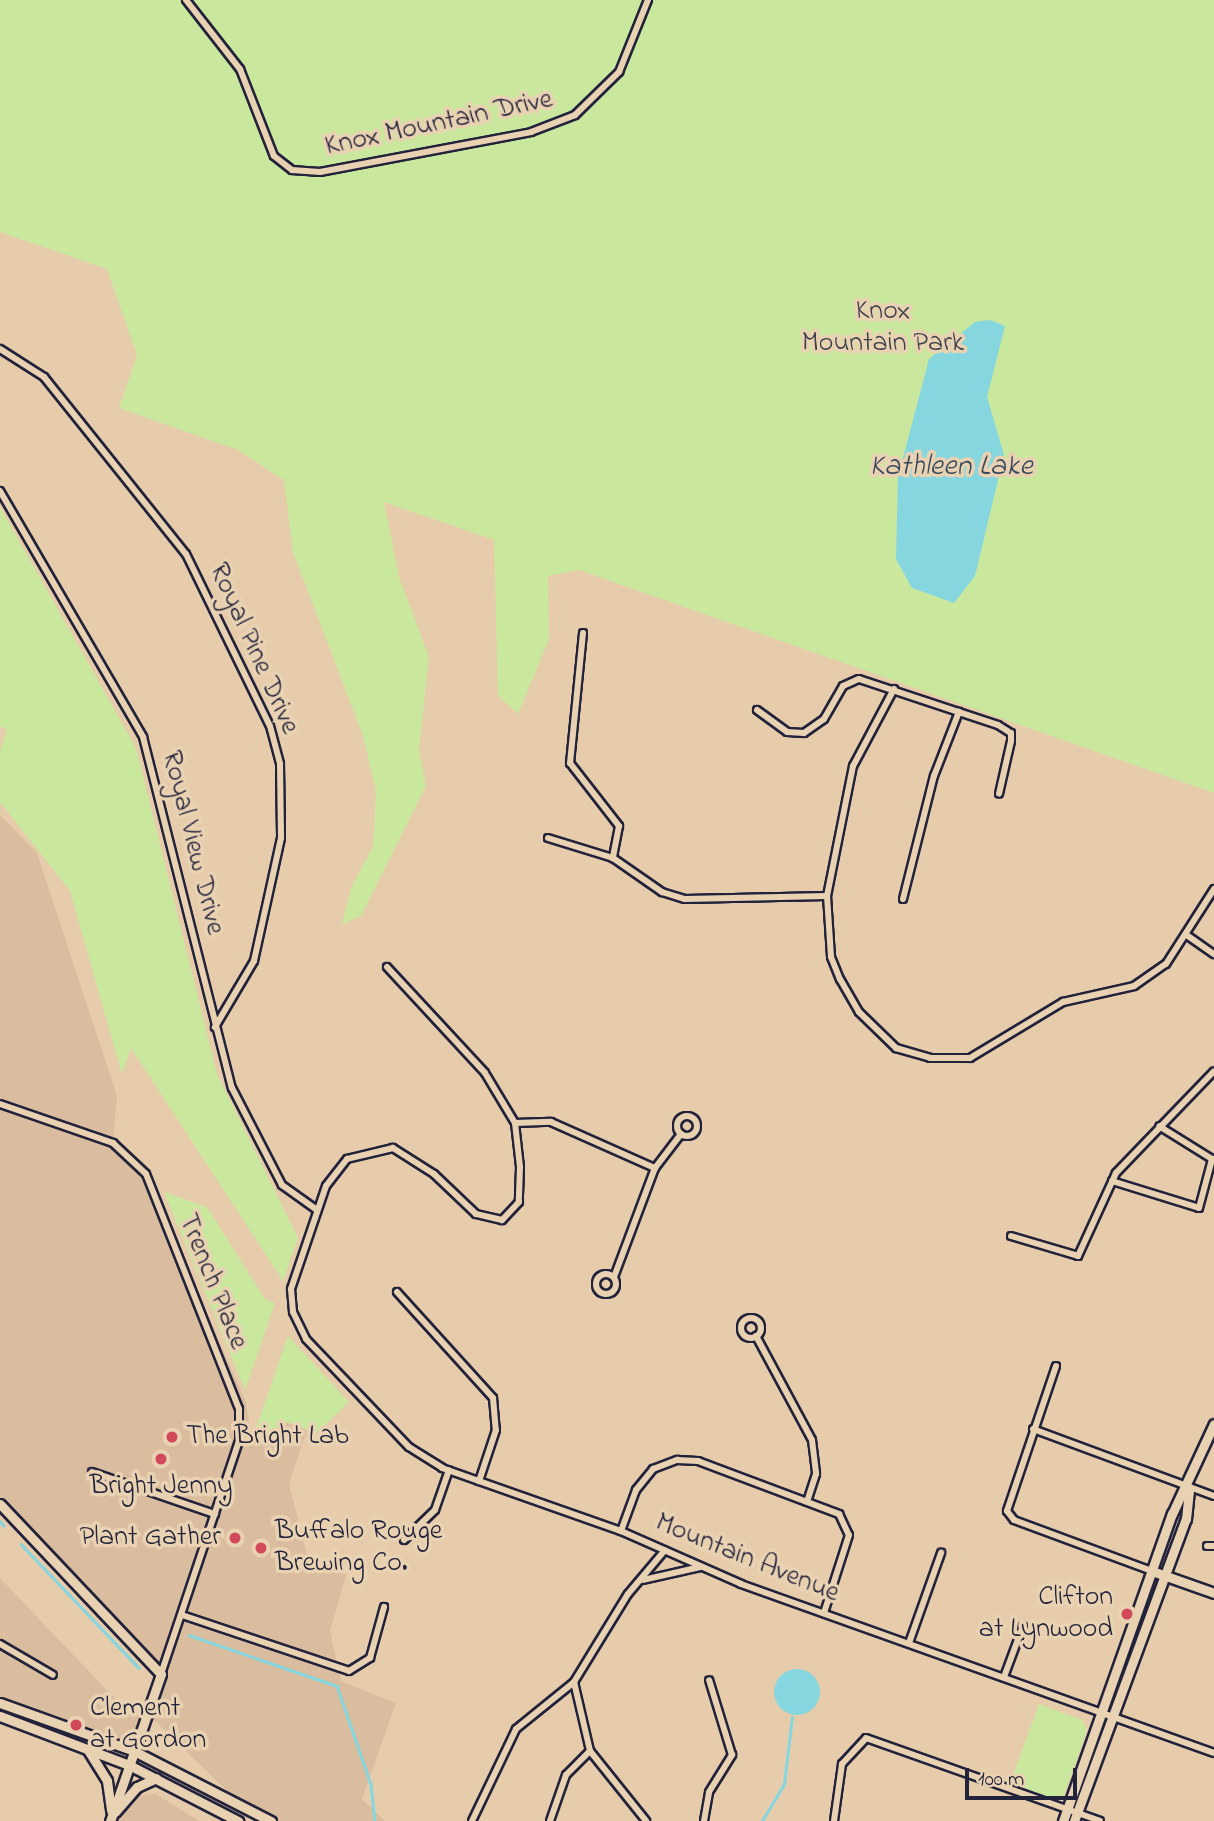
<!DOCTYPE html>
<style>
body{margin:0}
#map{position:relative;width:1214px;height:1821px;overflow:hidden;background:#e7ccab;font-family:"Indie Flower",sans-serif}
div>[style]{position:absolute}
.built>*{inset:0;background:#dabd9e}
.green>*{inset:0;background:#cae79e}
.water>*{inset:0;background:#85d6df}
.round{border-radius:50%}
.stream>*{height:2.5px;margin:-1.25px;padding:0 1.25px;transform-origin:1.25px;border-radius:1.25px;background:#85d6df}
.roads{filter:drop-shadow(2px 0 #22223b) drop-shadow(-2px 0 #22223b) drop-shadow(0 2px #22223b) drop-shadow(0 -2px #22223b)}
.street>*{height:6px;margin:-3px;padding:0 3px;transform-origin:3px;border-radius:3px;background:#e9d2b2}
.street>.ring{margin:-3px;padding:0;box-sizing:content-box;background:none;border:6px solid #e9d2b2;border-radius:50%}
.secondary>*{height:9px;margin:-4.5px;padding:0 4.5px;transform-origin:4.5px;border-radius:4.5px;background:#e9d2b2}
.dots>*{width:19px;height:19px;translate:-50% -50%;box-sizing:border-box;border:4px solid #e9d2b2;border-radius:50%}
span{translate:-50% -50%;white-space:nowrap;text-align:center;line-height:1.15;-webkit-text-stroke:7px #e9d2b2;paint-order:stroke}
.street-label{font-size:28px;color:#22223b}
.park-label{font-size:28px;color:#3b404a}
.poi-label{font-size:28px;color:#22223b}
.left{translate:0 -50%;text-align:left}
.right{translate:-100% -50%;text-align:right}
.water-label{font-size:30px;color:#36465c;font-style:italic}
.scale{position:absolute;left:965px;top:1768px;width:112px;height:32px;box-sizing:border-box;border:4px solid #22223b;border-top:0;padding-left:9px;font-size:21px;line-height:24px;white-space:nowrap;color:#22223b;-webkit-text-stroke:5px #e9d2b2;paint-order:stroke}
</style>
<div id="map">
<div class="built">
<div style="clip-path:polygon(0 815px,37px 853px,117px 1096px,113px 1143px,146px 1174px,246px 1402px,251px 1436px,277px 1446px,286px 1422px,307px 1430px,289px 1484px,308px 1559px,347px 1572px,330px 1631px,341px 1681px,396px 1703px,362px 1799px,385px 1821px,258px 1821px,155px 1721px,142px 1717px,128px 1755px,0 1710px,0 1578px,124px 1708px,142px 1716px,156px 1676px,0 1514px)"></div>
<div style="clip-path:polygon(156px 1794px,199px 1821px,110px 1821px,118px 1796px)"></div>
</div>
<div class="green">
<div style="clip-path:polygon(0 0,1214px 0,1214px 793px,579px 570px,548px 576px,549px 639px,518px 714px,498px 696px,494px 540px,384px 502px,399px 577px,429px 657px,419px 750px,426px 786px,361px 916px,342px 924px,351px 888px,373px 846px,376px 792px,363px 736px,293px 552px,284px 480px,238px 450px,119px 408px,137px 355px,107px 269px,0 232px)"></div>
<div style="clip-path:polygon(0 507px,136px 748px,217px 1074px,298px 1238px,283px 1281px,131px 1048px,122px 1074px,70px 891px,0 802px,0 751px,7px 730px,0 726px)"></div>
<div style="clip-path:polygon(164px 1192px,207px 1207px,265px 1299px,275px 1303px,245px 1390px)"></div>
<div style="clip-path:polygon(288px 1336px,349px 1402px,317px 1433px,286px 1422px,277px 1446px,253px 1437px)"></div>
<div style="clip-path:polygon(1039px 1704px,1082px 1720px,1087px 1730px,1064px 1795px,1055px 1799px,1010px 1783px)"></div>
</div>
<div class="water">
<div style="clip-path:polygon(990px 320px,1005px 326px,987px 397px,1004px 455px,975px 576px,954px 603px,912px 588px,896px 559px,898px 477px,929px 359px,975px 322px)"></div>
<div class="round" style="left:774px;top:1669px;width:46px;height:46px"></div>
</div>
<div class="stream">
<div style="left:0;top:1521px;width:6px;rotate:51deg"></div>
<div style="left:21px;top:1544px;width:171px;rotate:46.4deg"></div>
<div style="left:189px;top:1635px;width:157px;rotate:19deg"></div>
<div style="left:337px;top:1686px;width:104px;rotate:70.9deg"></div>
<div style="left:371px;top:1784px;width:37px;rotate:84deg"></div>
<div style="left:762px;top:1821px;width:43px;rotate:-59.3deg"></div>
<div style="left:784px;top:1784px;width:67px;rotate:-83.2deg"></div>
</div>
<div class="roads">
<div class="street">
<div style="left:186px;top:0;width:88px;rotate:52deg"></div>
<div style="left:240px;top:69px;width:93px;rotate:68.7deg"></div>
<div style="left:274px;top:156px;width:23px;rotate:38deg"></div>
<div style="left:292px;top:170px;width:28px;rotate:4deg"></div>
<div style="left:320px;top:172px;width:215px;rotate:-10.7deg"></div>
<div style="left:531px;top:132px;width:47px;rotate:-21.1deg"></div>
<div style="left:575px;top:115px;width:62px;rotate:-44.3deg"></div>
<div style="left:619px;top:72px;width:78px;rotate:-68.1deg"></div>
<div style="left:0;top:349px;width:52px;rotate:32.5deg"></div>
<div style="left:44px;top:377px;width:227px;rotate:51.3deg"></div>
<div style="left:186px;top:554px;width:191px;rotate:64deg"></div>
<div style="left:270px;top:726px;width:39px;rotate:75deg"></div>
<div style="left:280px;top:764px;width:74px;rotate:89.2deg"></div>
<div style="left:281px;top:838px;width:126px;rotate:102.4deg"></div>
<div style="left:254px;top:961px;width:77px;rotate:120.6deg"></div>
<div style="left:0;top:491px;width:285px;rotate:59.8deg"></div>
<div style="left:143px;top:737px;width:362px;rotate:75.8deg"></div>
<div style="left:232px;top:1088px;width:109px;rotate:62.7deg"></div>
<div style="left:282px;top:1185px;width:43px;rotate:35.5deg"></div>
<div style="left:583px;top:633px;width:131px;rotate:95.7deg"></div>
<div style="left:570px;top:763px;width:80px;rotate:52.1deg"></div>
<div style="left:619px;top:826px;width:33px;rotate:101deg"></div>
<div style="left:894px;top:689px;width:87px;rotate:118deg"></div>
<div style="left:853px;top:766px;width:133px;rotate:101.3deg"></div>
<div style="left:827px;top:896px;width:61px;rotate:86.2deg"></div>
<div style="left:831px;top:957px;width:24px;rotate:68deg"></div>
<div style="left:840px;top:979px;width:38px;rotate:60deg"></div>
<div style="left:859px;top:1012px;width:52px;rotate:44.2deg"></div>
<div style="left:896px;top:1048px;width:35px;rotate:16deg"></div>
<div style="left:930px;top:1058px;width:40px"></div>
<div style="left:970px;top:1058px;width:109px;rotate:-31.1deg"></div>
<div style="left:1063px;top:1002px;width:73px;rotate:-12.7deg"></div>
<div style="left:1134px;top:986px;width:39px;rotate:-35deg"></div>
<div style="left:1166px;top:964px;width:89px;rotate:-57.4deg"></div>
<div style="left:757px;top:710px;width:37px;rotate:36deg"></div>
<div style="left:787px;top:732px;width:17px;rotate:3deg"></div>
<div style="left:804px;top:733px;width:24px;rotate:-35deg"></div>
<div style="left:824px;top:719px;width:38px;rotate:-60deg"></div>
<div style="left:843px;top:686px;width:17px;rotate:-24deg"></div>
<div style="left:859px;top:679px;width:146px;rotate:18.3deg"></div>
<div style="left:998px;top:725px;width:15px;rotate:32deg"></div>
<div style="left:1011px;top:733px;width:8px;rotate:90deg"></div>
<div style="left:1011px;top:741px;width:54px;rotate:102.8deg"></div>
<div style="left:548px;top:838px;width:68px;rotate:17.1deg"></div>
<div style="left:613px;top:858px;width:60px;rotate:34.8deg"></div>
<div style="left:662px;top:892px;width:24px;rotate:17deg"></div>
<div style="left:685px;top:899px;width:142px;rotate:-1.2deg"></div>
<div style="left:903px;top:899px;width:127px;rotate:-75.9deg"></div>
<div style="left:934px;top:776px;width:69px;rotate:-68.7deg"></div>
<div style="left:1188px;top:936px;width:32px;rotate:35deg"></div>
<div style="left:387px;top:967px;width:144px;rotate:47.2deg"></div>
<div style="left:485px;top:1073px;width:58px;rotate:59deg"></div>
<div style="left:515px;top:1123px;width:44px;rotate:83.5deg"></div>
<div style="left:520px;top:1167px;width:35px;rotate:92deg"></div>
<div style="left:519px;top:1202px;width:25px;rotate:133deg"></div>
<div style="left:502px;top:1220px;width:27px;rotate:-167deg"></div>
<div style="left:476px;top:1214px;width:58px;rotate:-136.4deg"></div>
<div style="left:434px;top:1174px;width:49px;rotate:-147.6deg"></div>
<div style="left:393px;top:1148px;width:47px;rotate:166.6deg"></div>
<div style="left:347px;top:1159px;width:34px;rotate:128deg"></div>
<div style="left:326px;top:1186px;width:109px;rotate:108.8deg"></div>
<div style="left:291px;top:1289px;width:23px;rotate:85deg"></div>
<div style="left:293px;top:1312px;width:30px;rotate:64deg"></div>
<div style="left:306px;top:1339px;width:149px;rotate:46.4deg"></div>
<div style="left:409px;top:1447px;width:39px;rotate:32deg"></div>
<div style="left:442px;top:1468px;width:190px;rotate:19.4deg"></div>
<div style="left:621px;top:1531px;width:131px;rotate:23.8deg"></div>
<div style="left:741px;top:1584px;width:502px;rotate:19.66deg"></div>
<div style="left:0;top:1104px;width:120px;rotate:19deg"></div>
<div style="left:113px;top:1143px;width:45px;rotate:43.2deg"></div>
<div style="left:146px;top:1174px;width:253px;rotate:68.4deg"></div>
<div style="left:239px;top:1409px;width:32px;rotate:90deg"></div>
<div style="left:239px;top:1441px;width:246px;rotate:108.5deg"></div>
<div class="ring" style="left:677px;top:1116px;width:14px;height:14px"></div>
<div style="left:515px;top:1123px;width:36px;rotate:-2deg"></div>
<div style="left:551px;top:1122px;width:114px;rotate:23.9deg"></div>
<div style="left:1112px;top:1181px;width:91px;rotate:17.2deg"></div>
<div style="left:1199px;top:1208px;width:51px;rotate:-75.1deg"></div>
<div style="left:1212px;top:1159px;width:62px;rotate:-148.1deg"></div>
<div style="left:1011px;top:1236px;width:70px;rotate:16.6deg"></div>
<div style="left:1078px;top:1256px;width:91px;rotate:-65.4deg"></div>
<div style="left:1116px;top:1173px;width:141px;rotate:-46.1deg"></div>
<div class="ring" style="left:596px;top:1274px;width:14px;height:14px"></div>
<div style="left:614px;top:1277px;width:116px;rotate:-69.4deg"></div>
<div style="left:655px;top:1168px;width:43px;rotate:-52.6deg"></div>
<div style="left:397px;top:1292px;width:143px;rotate:47.8deg"></div>
<div style="left:493px;top:1398px;width:32px;rotate:85deg"></div>
<div style="left:496px;top:1430px;width:54px;rotate:108.4deg"></div>
<div class="ring" style="left:741px;top:1318px;width:14px;height:14px"></div>
<div style="left:756px;top:1336px;width:118px;rotate:61.7deg"></div>
<div style="left:812px;top:1440px;width:34px;rotate:83deg"></div>
<div style="left:816px;top:1474px;width:29px;rotate:108deg"></div>
<div style="left:1056px;top:1366px;width:153px;rotate:108.7deg"></div>
<div style="left:1007px;top:1511px;width:11px;rotate:52deg"></div>
<div style="left:1014px;top:1520px;width:147px;rotate:20.3deg"></div>
<div style="left:1033px;top:1429px;width:193px;rotate:20.3deg"></div>
<div style="left:92px;top:1472px;width:130px;rotate:18.9deg"></div>
<div style="left:621px;top:1531px;width:44px;rotate:-69.9deg"></div>
<div style="left:636px;top:1490px;width:27px;rotate:-51deg"></div>
<div style="left:653px;top:1469px;width:26px;rotate:-21deg"></div>
<div style="left:677px;top:1460px;width:21px;rotate:3deg"></div>
<div style="left:698px;top:1461px;width:151px;rotate:20.6deg"></div>
<div style="left:839px;top:1514px;width:23px;rotate:65deg"></div>
<div style="left:849px;top:1535px;width:82px;rotate:107.8deg"></div>
<div style="left:404px;top:1540px;width:43px;rotate:-44.1deg"></div>
<div style="left:435px;top:1510px;width:42px;rotate:-70.7deg"></div>
<div style="left:1207px;top:1546px;width:7px"></div>
<div style="left:643px;top:1580px;width:58px;rotate:-12.8deg"></div>
<div style="left:182px;top:1615px;width:176px;rotate:18.5deg"></div>
<div style="left:349px;top:1671px;width:25px;rotate:-32deg"></div>
<div style="left:370px;top:1658px;width:53px;rotate:-74.6deg"></div>
<div style="left:909px;top:1643px;width:96px;rotate:-70.4deg"></div>
<div style="left:0;top:1644px;width:61px;rotate:30.3deg"></div>
<div style="left:1004px;top:1677px;width:54px;rotate:-69.6deg"></div>
<div style="left:574px;top:1682px;width:71px;rotate:76.9deg"></div>
<div style="left:590px;top:1751px;width:90px;rotate:51.3deg"></div>
<div style="left:472px;top:1821px;width:102px;rotate:-64.4deg"></div>
<div style="left:516px;top:1729px;width:75px;rotate:-39deg"></div>
<div style="left:574px;top:1682px;width:103px;rotate:-58.5deg"></div>
<div style="left:628px;top:1594px;width:57px;rotate:-49.9deg"></div>
<div style="left:550px;top:1821px;width:49px;rotate:-70.8deg"></div>
<div style="left:566px;top:1775px;width:34px;rotate:-45deg"></div>
<div style="left:704px;top:1821px;width:29px;rotate:-80deg"></div>
<div style="left:709px;top:1792px;width:44px;rotate:-58.1deg"></div>
<div style="left:732px;top:1755px;width:78px;rotate:-107deg"></div>
<div style="left:834px;top:1821px;width:58px;rotate:-82deg"></div>
<div style="left:842px;top:1764px;width:35px;rotate:-47deg"></div>
<div style="left:866px;top:1738px;width:248px;rotate:19.5deg"></div>
</div>
<div class="secondary">
<div style="left:0;top:1504px;width:234px;rotate:46.6deg"></div>
<div style="left:161px;top:1674px;width:156px;rotate:109.1deg"></div>
<div style="left:1152px;top:1571px;width:66px;rotate:19.5deg"></div>
<div style="left:0;top:1703px;width:142px;rotate:19.7deg"></div>
<div style="left:134px;top:1751px;width:154px;rotate:27.1deg"></div>
<div style="left:0;top:1716px;width:138px;rotate:20.8deg"></div>
<div style="left:129px;top:1765px;width:123px;rotate:27.2deg"></div>
<div style="left:88px;top:1750px;width:36px;rotate:58deg"></div>
<div style="left:107px;top:1781px;width:30px;rotate:82deg"></div>
<div style="left:115px;top:1812px;width:33px;rotate:-49deg"></div>
<div style="left:137px;top:1787px;width:21px;rotate:-25deg"></div>
<div style="left:1063px;top:1821px;width:326px;rotate:-70.5deg"></div>
<div style="left:1172px;top:1514px;width:99px;rotate:-65deg"></div>
<div style="left:1074px;top:1821px;width:322px;rotate:-69.7deg"></div>
<div style="left:1186px;top:1519px;width:29px;rotate:-84deg"></div>
</div>
</div>
<div class="dots">
<div style="left:172px;top:1437px;background:#d1495b"></div>
<div style="left:161px;top:1459px;background:#d1495b"></div>
<div style="left:235px;top:1538px;background:#d1495b"></div>
<div style="left:261px;top:1548px;background:#d1495b"></div>
<div style="left:1127px;top:1614px;background:#d1495b"></div>
<div style="left:76px;top:1725px;background:#d1495b"></div>
</div>
<div class="street-label">
<span style="left:439px;top:124px;rotate:-12deg">Knox Mountain Drive</span>
<span style="left:253px;top:649px;rotate:66deg">Royal Pine Drive</span>
<span style="left:192px;top:843px;rotate:76deg">Royal View Drive</span>
<span style="left:212px;top:1282px;rotate:68deg">Trench Place</span>
<span style="left:747px;top:1559px;rotate:22deg">Mountain Avenue</span>
</div>
<div class="park-label">
<span style="left:883px;top:328px">Knox<br>Mountain Park</span>
</div>
<div class="poi-label">
<span class="left" style="left:186px;top:1437px">The Bright Lab</span>
<span style="left:161px;top:1487px">Bright Jenny</span>
<span class="left" style="left:275px;top:1548px">Buffalo Rouge<br>Brewing Co.</span>
<span class="right" style="left:221px;top:1538px">Plant Gather</span>
<span class="right" style="left:1113px;top:1614px">Clifton<br>at Lynwood</span>
<span class="left" style="left:90px;top:1725px">Clement<br>at Gordon</span>
</div>
<div class="water-label">
<span style="left:951px;top:467px">Kathleen Lake</span>
</div>
<div class="scale">100 m</div>
</div>
